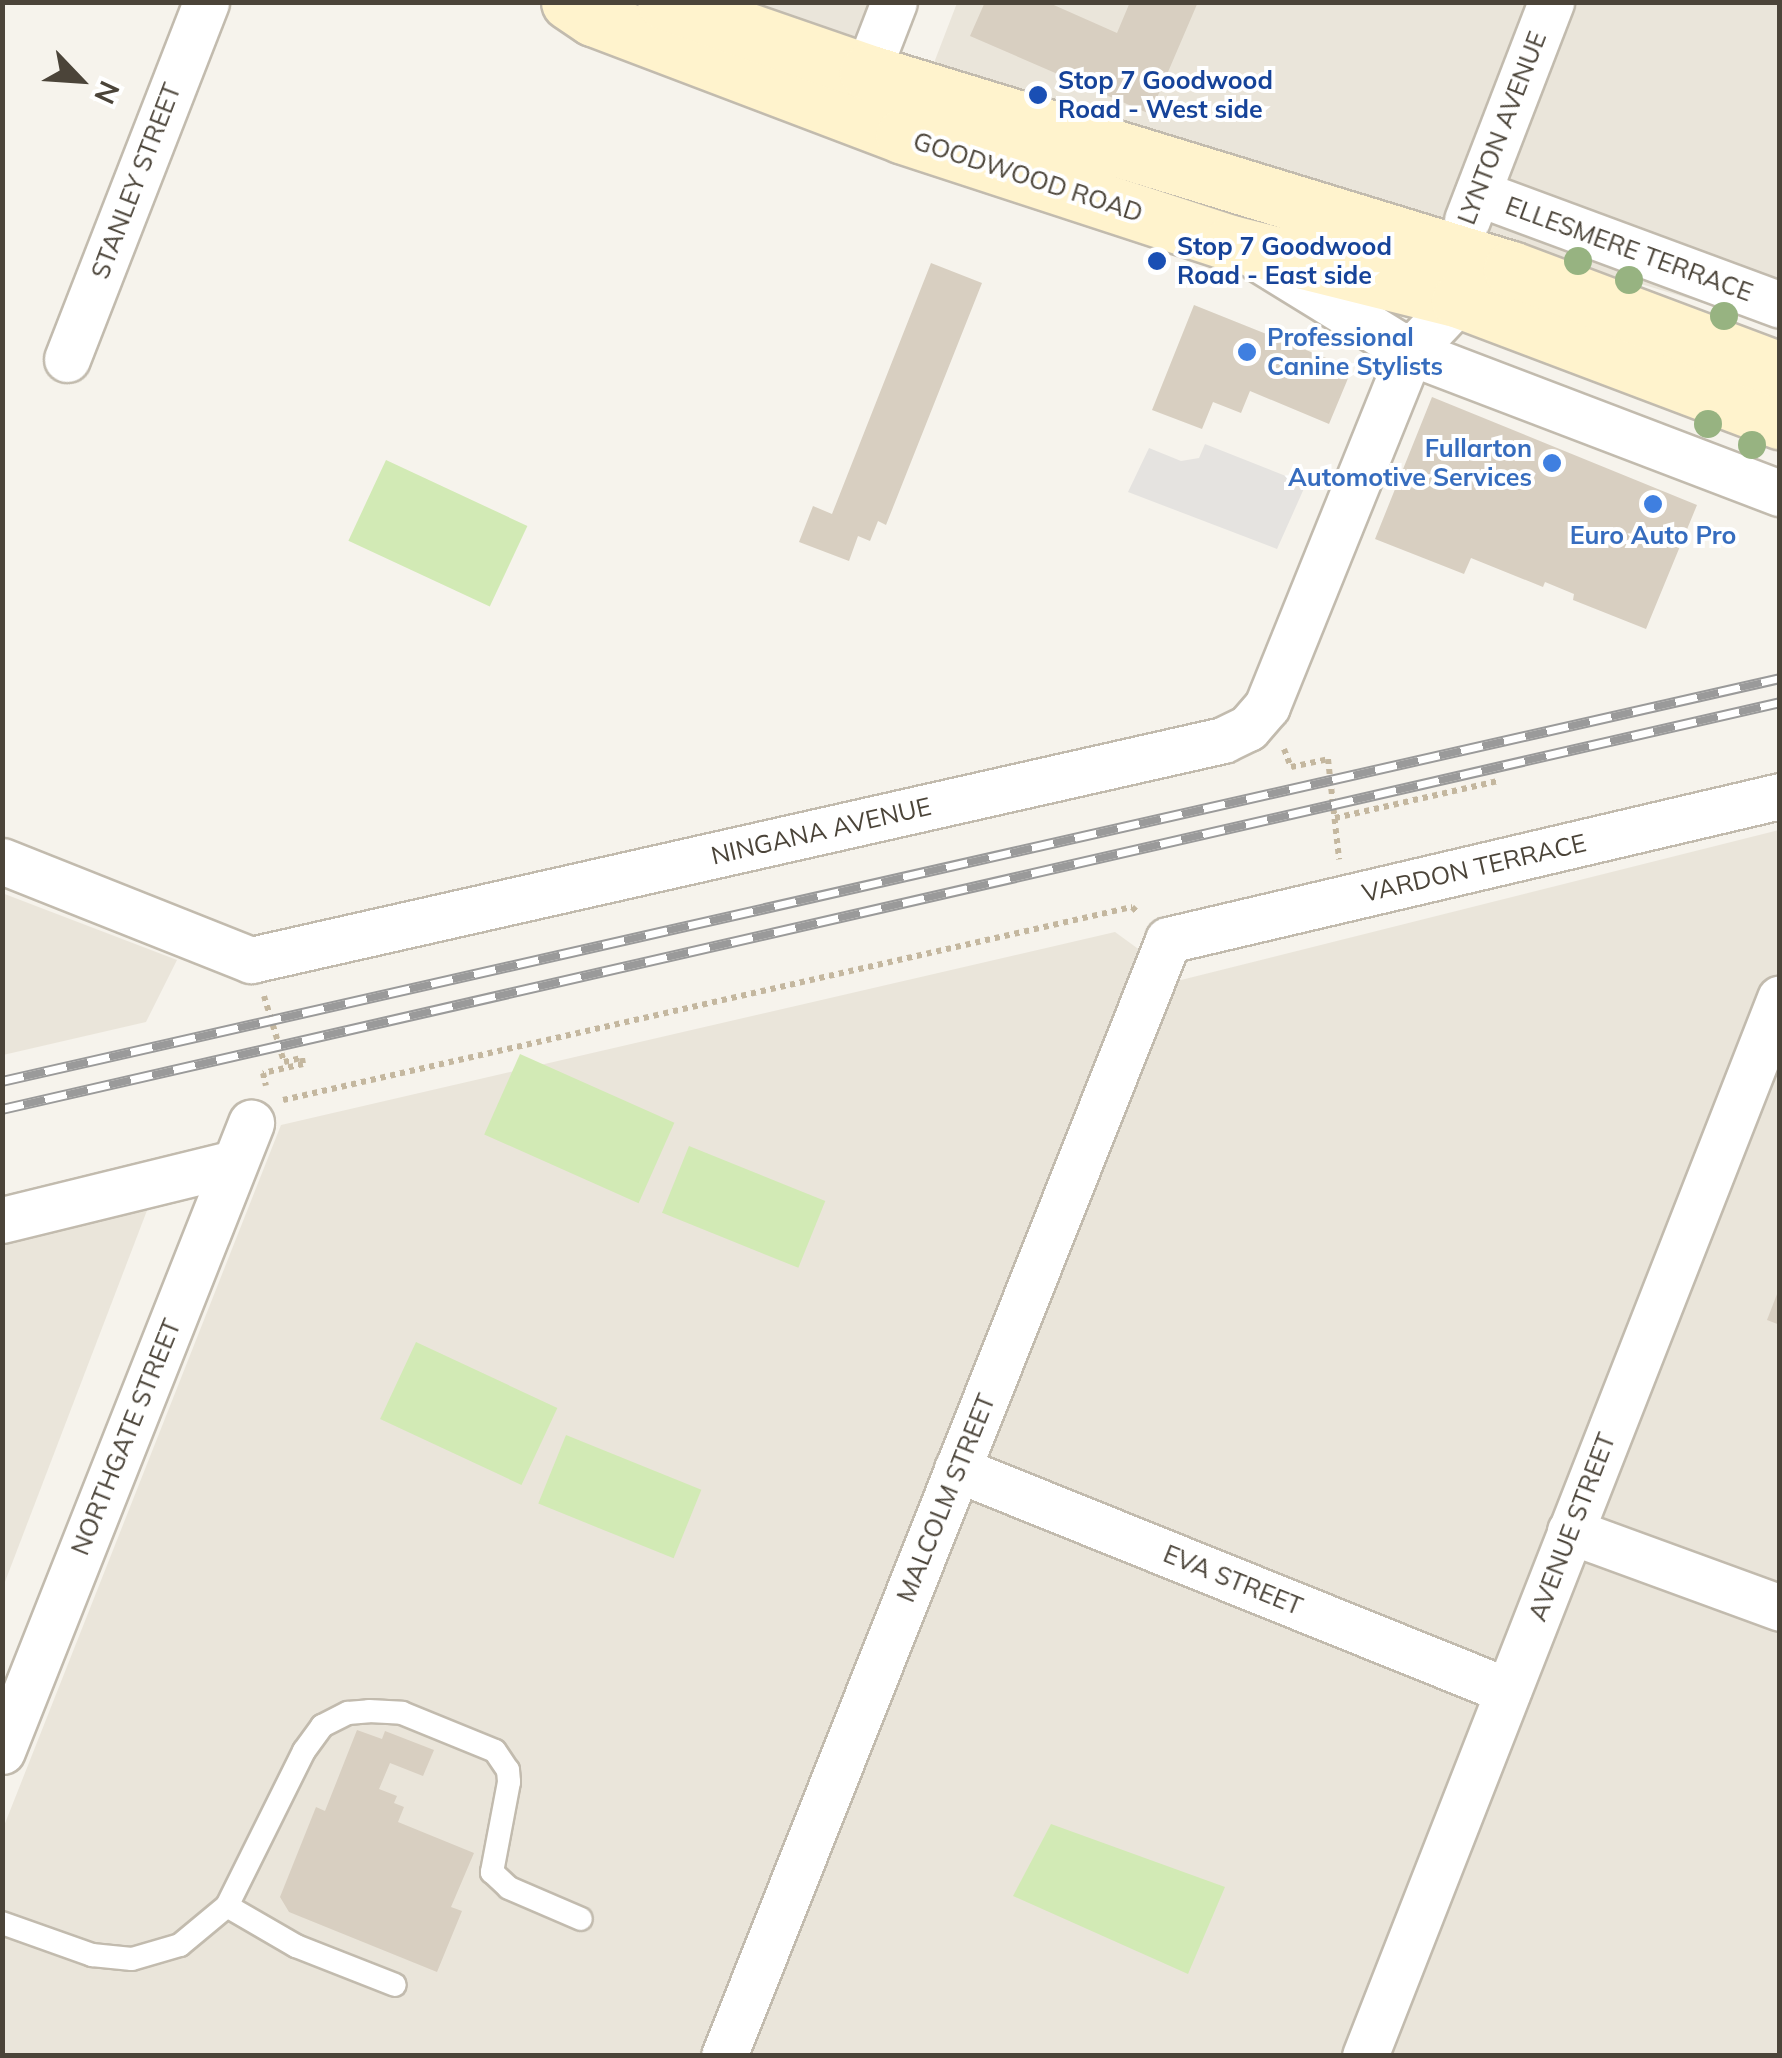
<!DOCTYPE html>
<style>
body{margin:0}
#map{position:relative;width:1782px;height:2058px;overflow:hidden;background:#f6f3ec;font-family:Mulish,sans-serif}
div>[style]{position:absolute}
.residential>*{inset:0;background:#eae5da}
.green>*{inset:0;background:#d2eab5;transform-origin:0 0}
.parking>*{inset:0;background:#e5e3e0}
.building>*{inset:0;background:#d8cfc1}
.path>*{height:6px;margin-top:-3px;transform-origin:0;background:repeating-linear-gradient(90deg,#c4b79f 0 5px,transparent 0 10px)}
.roads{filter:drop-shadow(2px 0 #c2bbae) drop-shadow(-2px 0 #c2bbae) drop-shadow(0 2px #c2bbae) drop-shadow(0 -2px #c2bbae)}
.lane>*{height:22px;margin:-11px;padding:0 11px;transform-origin:11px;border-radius:11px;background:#fff}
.street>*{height:45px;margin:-22.5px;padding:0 22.5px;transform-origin:22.5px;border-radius:22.5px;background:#fff}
.secondary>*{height:55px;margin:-27.5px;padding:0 27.5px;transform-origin:27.5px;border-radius:27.5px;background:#fff3cd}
.rail>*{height:11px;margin-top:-5.5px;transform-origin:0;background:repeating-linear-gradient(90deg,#fff 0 22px,#9a9a9a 0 44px);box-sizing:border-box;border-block:2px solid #9a9a9a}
.trees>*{width:28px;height:28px;margin:-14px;border-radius:50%;background:#97b381}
.dots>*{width:28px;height:28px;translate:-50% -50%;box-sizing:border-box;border:5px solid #fff;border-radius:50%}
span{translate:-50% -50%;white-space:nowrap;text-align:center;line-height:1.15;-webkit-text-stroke:8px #fff;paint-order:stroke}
.transit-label{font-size:25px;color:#164399;font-weight:700}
.left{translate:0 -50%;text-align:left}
.street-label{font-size:25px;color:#4b4439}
.shop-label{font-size:25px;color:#366cbe;font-weight:700}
.right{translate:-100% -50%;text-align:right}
.frame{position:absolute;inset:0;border:5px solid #4b4439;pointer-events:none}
.north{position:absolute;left:30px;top:30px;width:100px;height:100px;-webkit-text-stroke:8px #fff;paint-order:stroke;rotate:115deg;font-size:28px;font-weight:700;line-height:40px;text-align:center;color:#4b4439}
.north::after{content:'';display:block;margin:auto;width:35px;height:45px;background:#4b4439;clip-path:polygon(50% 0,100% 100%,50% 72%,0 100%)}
</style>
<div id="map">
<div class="residential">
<div style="clip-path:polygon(724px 3px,873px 3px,854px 53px)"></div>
<div style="clip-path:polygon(957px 3px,1779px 3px,1779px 326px,932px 68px)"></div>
<div style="clip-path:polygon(1779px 830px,1779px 2055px,3px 2055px,2px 1831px,281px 1125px,1115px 932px,1181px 980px)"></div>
<div style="clip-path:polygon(2px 893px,177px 960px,146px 1022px,3px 1055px)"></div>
<div style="clip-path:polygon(151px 1200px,3px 1587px,3px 1233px)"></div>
</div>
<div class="green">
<div style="left:386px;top:460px;width:156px;height:89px;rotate:25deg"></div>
<div style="left:520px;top:1054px;width:169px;height:88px;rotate:24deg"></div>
<div style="left:689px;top:1146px;width:147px;height:72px;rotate:22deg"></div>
<div style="left:416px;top:1342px;width:156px;height:85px;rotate:25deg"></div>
<div style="left:566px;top:1435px;width:146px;height:74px;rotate:22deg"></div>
<div style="clip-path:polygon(1051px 1824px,1225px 1887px,1188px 1974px,1013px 1896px)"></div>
</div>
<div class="parking">
<div style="clip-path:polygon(1205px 444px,1306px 484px,1277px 549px,1128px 492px,1149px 448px,1181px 461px,1199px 458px)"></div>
</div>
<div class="building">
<div style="clip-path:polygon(985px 2px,1047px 2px,1117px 33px,1130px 2px,1198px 2px,1150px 114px,970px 36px)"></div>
<div style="clip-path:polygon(931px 263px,982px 283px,886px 525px,878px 521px,870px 541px,858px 536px,849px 561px,799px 542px,813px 506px,832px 514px)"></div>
<div style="clip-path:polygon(1194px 305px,1346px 366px,1349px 376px,1329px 424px,1250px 391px,1241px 413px,1213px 402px,1202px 429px,1152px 410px)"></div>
<div style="clip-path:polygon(1432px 397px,1697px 505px,1646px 629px,1573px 600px,1574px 594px,1545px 582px,1543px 587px,1471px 558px,1464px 574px,1375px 539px)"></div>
<div style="clip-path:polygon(1779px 1289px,1780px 1289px,1780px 1325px,1767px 1320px)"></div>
<div style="clip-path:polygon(357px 1730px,382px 1739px,385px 1731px,434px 1750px,423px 1776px,390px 1763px,379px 1789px,397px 1796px,394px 1803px,404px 1807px,398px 1822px,474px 1853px,451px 1907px,462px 1911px,437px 1972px,289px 1912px,280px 1897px,316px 1807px,325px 1811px)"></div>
</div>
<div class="path">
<div style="left:1284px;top:749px;width:19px;rotate:69deg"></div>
<div style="left:1291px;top:767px;width:38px;rotate:-12deg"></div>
<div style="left:1328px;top:759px;width:101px;rotate:83.7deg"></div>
<div style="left:1335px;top:818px;width:167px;rotate:-12.8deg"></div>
<div style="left:264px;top:996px;width:69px;rotate:73.1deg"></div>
<div style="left:284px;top:1062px;width:18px;rotate:-13deg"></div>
<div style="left:302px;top:1058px;width:6px;rotate:81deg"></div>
<div style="left:303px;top:1064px;width:41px;rotate:167.3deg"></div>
<div style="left:263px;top:1073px;width:13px;rotate:77deg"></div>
<div style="left:283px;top:1100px;width:871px;rotate:-12.81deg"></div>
<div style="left:1132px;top:907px;width:8px;rotate:45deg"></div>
</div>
<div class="roads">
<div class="lane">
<div style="left:227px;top:1906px;width:80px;rotate:30.1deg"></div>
<div style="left:296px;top:1946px;width:106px;rotate:21.5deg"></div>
<div style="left:2px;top:1923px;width:96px;rotate:19.6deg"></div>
<div style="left:92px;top:1955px;width:40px;rotate:5.7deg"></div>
<div style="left:132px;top:1959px;width:50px;rotate:-16.3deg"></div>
<div style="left:180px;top:1945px;width:61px;rotate:-39.7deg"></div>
<div style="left:227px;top:1906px;width:173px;rotate:-63.6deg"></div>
<div style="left:304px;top:1751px;width:31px;rotate:-54deg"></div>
<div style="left:322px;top:1726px;width:29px;rotate:-27deg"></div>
<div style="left:348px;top:1713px;width:21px;rotate:-5deg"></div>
<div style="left:369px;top:1711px;width:33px;rotate:3deg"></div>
<div style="left:402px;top:1713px;width:100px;rotate:22.2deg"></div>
<div style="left:495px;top:1751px;width:23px;rotate:56deg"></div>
<div style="left:508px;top:1770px;width:12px;rotate:85deg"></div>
<div style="left:509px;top:1782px;width:92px;rotate:100.7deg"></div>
<div style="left:492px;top:1872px;width:23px;rotate:43deg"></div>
<div style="left:509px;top:1888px;width:78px;rotate:23.3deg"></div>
</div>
<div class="street">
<div style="left:855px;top:103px;width:108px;rotate:-68.9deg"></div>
<div style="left:1478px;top:193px;width:322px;rotate:20.3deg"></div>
<div style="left:1467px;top:220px;width:234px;rotate:-68.9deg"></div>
<div style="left:1259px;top:259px;width:177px;rotate:31.6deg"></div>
<div style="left:1410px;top:352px;width:396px;rotate:20.9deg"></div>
<div style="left:67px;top:359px;width:383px;rotate:-68.7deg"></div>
<div style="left:2px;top:861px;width:268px;rotate:21.7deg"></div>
<div style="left:251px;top:960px;width:997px;rotate:-12.75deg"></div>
<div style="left:1223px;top:740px;width:28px;rotate:-26deg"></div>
<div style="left:1248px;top:728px;width:29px;rotate:-49deg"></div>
<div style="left:1267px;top:706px;width:382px;rotate:-68deg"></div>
<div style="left:1410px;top:352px;width:71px;rotate:-46.7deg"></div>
<div style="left:2px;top:1220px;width:239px;rotate:-13.8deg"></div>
<div style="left:957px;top:1469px;width:594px;rotate:21.94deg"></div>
<div style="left:1570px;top:1531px;width:224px;rotate:20.1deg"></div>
<div style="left:2px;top:1751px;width:676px;rotate:-68.37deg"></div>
<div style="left:724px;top:2056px;width:1201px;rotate:-68.3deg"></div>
<div style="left:1168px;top:940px;width:629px;rotate:-13.24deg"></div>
<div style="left:1365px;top:2056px;width:1136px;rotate:-68.58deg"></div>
</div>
<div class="secondary">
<div style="left:569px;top:2px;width:29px;rotate:34deg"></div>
<div style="left:593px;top:18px;width:332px;rotate:20.8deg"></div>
<div style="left:903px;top:136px;width:345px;rotate:18.1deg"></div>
<div style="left:1231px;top:243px;width:235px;rotate:14deg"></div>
<div style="left:1459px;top:300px;width:343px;rotate:20.7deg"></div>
<div style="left:665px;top:2px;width:214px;rotate:19.1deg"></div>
<div style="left:867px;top:72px;width:673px;rotate:17.01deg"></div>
<div style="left:1511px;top:269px;width:287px;rotate:20.6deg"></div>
</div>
</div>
<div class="rail">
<div style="left:2px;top:1081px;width:1823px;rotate:-12.77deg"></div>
<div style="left:2px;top:1109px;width:1824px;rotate:-12.89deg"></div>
</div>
<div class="trees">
<div style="left:1578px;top:261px"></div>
<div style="left:1629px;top:280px"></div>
<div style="left:1724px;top:316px"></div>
<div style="left:1708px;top:424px"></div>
<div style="left:1752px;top:445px"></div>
</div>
<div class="dots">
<div style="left:1038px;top:95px;background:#1a4fb4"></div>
<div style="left:1157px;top:261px;background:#1a4fb4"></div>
<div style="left:1247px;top:352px;background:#3f7fe0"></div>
<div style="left:1552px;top:463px;background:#3f7fe0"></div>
<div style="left:1653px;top:504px;background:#3f7fe0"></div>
</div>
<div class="transit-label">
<span class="left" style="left:1058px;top:95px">Stop 7 Goodwood<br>Road - West side</span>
<span class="left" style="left:1177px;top:261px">Stop 7 Goodwood<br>Road - East side</span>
</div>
<div class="street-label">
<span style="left:1502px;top:128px;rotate:-69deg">LYNTON AVENUE</span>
<span style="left:1028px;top:177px;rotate:18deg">GOODWOOD ROAD</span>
<span style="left:136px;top:181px;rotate:-69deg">STANLEY STREET</span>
<span style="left:1629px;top:249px;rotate:20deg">ELLESMERE TERRACE</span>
<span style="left:821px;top:831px;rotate:-13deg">NINGANA AVENUE</span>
<span style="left:1474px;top:868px;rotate:-13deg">VARDON TERRACE</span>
<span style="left:126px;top:1437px;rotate:-68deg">NORTHGATE STREET</span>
<span style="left:946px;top:1498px;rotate:-68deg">MALCOLM STREET</span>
<span style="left:1572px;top:1527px;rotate:-69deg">AVENUE STREET</span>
<span style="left:1233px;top:1580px;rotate:22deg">EVA STREET</span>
</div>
<div class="shop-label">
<span class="left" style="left:1267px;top:352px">Professional<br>Canine Stylists</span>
<span class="right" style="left:1532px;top:463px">Fullarton<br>Automotive Services</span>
<span style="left:1653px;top:535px">Euro Auto Pro</span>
</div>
<div class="frame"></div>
<div class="north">N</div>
</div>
